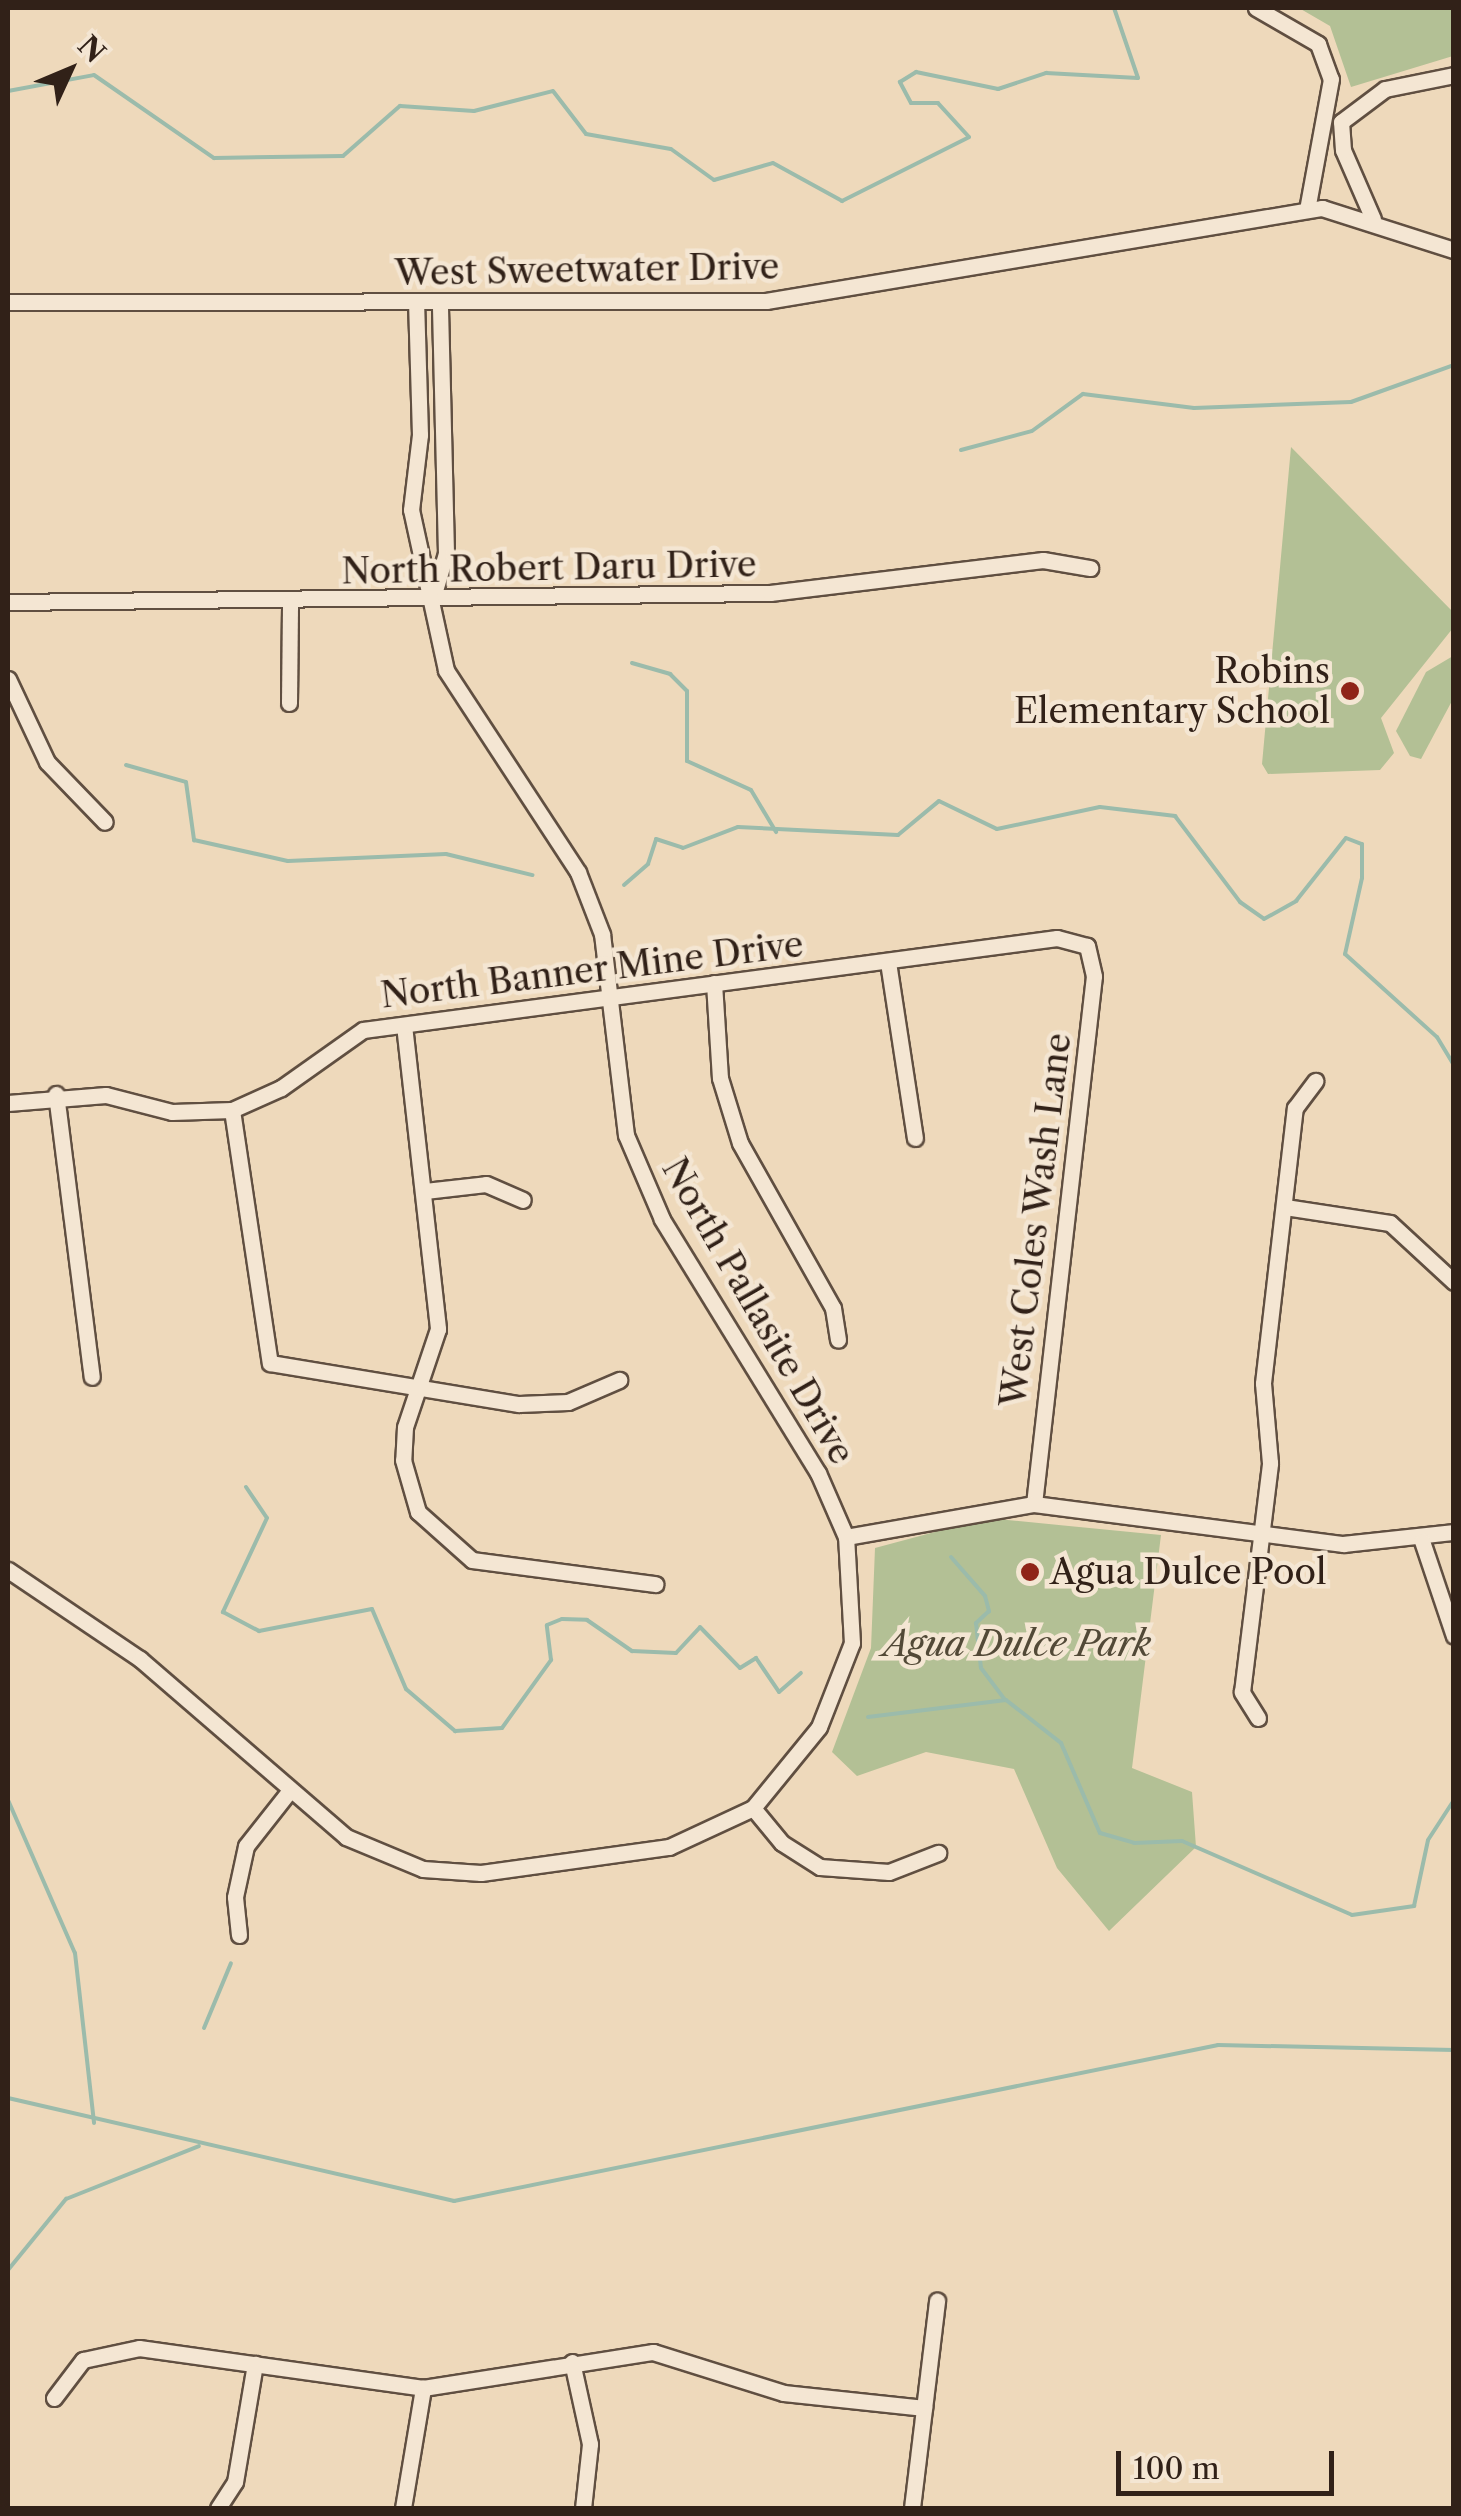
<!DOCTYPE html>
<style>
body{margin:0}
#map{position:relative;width:1461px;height:2516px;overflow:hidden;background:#eed9bb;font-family:"Libre Caslon Text",serif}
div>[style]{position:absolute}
.green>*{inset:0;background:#b3c095}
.stream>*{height:4px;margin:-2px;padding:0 2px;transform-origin:2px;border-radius:2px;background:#9bbbab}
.roads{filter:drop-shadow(2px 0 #604f41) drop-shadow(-2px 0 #604f41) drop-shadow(0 2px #604f41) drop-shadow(0 -2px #604f41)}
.minor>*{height:15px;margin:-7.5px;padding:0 7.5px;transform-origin:7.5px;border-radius:7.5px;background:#f4e6d3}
.dots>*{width:28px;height:28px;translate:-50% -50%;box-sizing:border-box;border:5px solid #f4e6d3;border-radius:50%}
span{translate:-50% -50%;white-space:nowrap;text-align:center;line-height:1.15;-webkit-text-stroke:9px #f4e6d3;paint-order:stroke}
.street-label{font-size:35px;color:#312118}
.poi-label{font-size:35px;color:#312118}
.right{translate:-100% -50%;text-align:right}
.left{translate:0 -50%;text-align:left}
.park-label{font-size:35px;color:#524937;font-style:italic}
.frame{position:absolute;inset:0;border:10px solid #312118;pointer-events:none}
.north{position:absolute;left:20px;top:20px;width:100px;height:100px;-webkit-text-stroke:8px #f4e6d3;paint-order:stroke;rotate:46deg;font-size:28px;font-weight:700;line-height:40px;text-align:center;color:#312118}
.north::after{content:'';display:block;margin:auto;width:35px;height:45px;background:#312118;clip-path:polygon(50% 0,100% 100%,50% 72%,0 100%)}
.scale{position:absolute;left:1116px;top:2451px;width:218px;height:45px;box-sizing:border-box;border:5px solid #312118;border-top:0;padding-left:12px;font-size:30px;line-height:35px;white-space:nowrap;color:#312118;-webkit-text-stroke:8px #f4e6d3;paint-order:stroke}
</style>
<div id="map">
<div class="green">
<div style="clip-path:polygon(1299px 8px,1453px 8px,1453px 56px,1351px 87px,1330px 26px)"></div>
<div style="clip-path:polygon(1291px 447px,1453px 612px,1453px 628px,1381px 718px,1394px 753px,1380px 770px,1268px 774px,1262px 764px)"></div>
<div style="clip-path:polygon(1453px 656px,1453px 699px,1421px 759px,1410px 756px,1396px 731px,1426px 672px)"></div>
<div style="clip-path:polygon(987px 1518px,1161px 1535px,1132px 1768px,1192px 1792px,1196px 1847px,1109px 1931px,1057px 1868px,1014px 1769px,926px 1752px,857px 1776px,832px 1752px,871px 1648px,875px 1548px)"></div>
</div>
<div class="stream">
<div style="left:8px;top:91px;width:87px;rotate:-10.5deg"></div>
<div style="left:94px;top:75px;width:146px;rotate:34.7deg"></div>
<div style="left:214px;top:158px;width:129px;rotate:-0.9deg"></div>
<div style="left:343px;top:156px;width:76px;rotate:-41.3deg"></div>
<div style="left:400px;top:106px;width:74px;rotate:3.9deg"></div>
<div style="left:474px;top:111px;width:81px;rotate:-14.2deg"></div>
<div style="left:553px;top:91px;width:54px;rotate:52.5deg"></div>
<div style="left:586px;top:134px;width:86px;rotate:10deg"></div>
<div style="left:671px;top:149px;width:53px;rotate:35.8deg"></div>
<div style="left:714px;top:180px;width:61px;rotate:-16.1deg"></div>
<div style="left:773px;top:163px;width:79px;rotate:28.8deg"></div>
<div style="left:842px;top:201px;width:142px;rotate:-26.7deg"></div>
<div style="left:969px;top:137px;width:46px;rotate:-132.4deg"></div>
<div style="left:938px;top:103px;width:27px;rotate:180deg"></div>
<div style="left:911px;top:103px;width:24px;rotate:-118deg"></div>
<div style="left:900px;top:82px;width:19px;rotate:-32deg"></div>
<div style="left:916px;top:72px;width:84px;rotate:11.7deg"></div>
<div style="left:998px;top:89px;width:51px;rotate:-18.4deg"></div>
<div style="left:1046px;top:73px;width:92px;rotate:3.1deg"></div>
<div style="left:1138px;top:78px;width:74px;rotate:-108.9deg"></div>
<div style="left:961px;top:450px;width:73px;rotate:-15deg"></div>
<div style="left:1032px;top:431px;width:63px;rotate:-36deg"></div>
<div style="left:1083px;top:394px;width:112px;rotate:7.2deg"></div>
<div style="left:1194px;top:408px;width:157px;rotate:-2.2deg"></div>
<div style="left:1351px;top:402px;width:109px;rotate:-19.8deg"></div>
<div style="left:632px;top:663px;width:40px;rotate:16deg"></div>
<div style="left:670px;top:674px;width:24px;rotate:45deg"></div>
<div style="left:687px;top:691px;width:70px;rotate:90deg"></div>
<div style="left:687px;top:761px;width:70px;rotate:24.4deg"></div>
<div style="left:751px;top:790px;width:49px;rotate:59.2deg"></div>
<div style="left:126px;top:765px;width:62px;rotate:15.8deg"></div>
<div style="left:186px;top:782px;width:59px;rotate:82.1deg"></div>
<div style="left:194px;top:840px;width:96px;rotate:12.6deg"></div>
<div style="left:288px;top:861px;width:158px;rotate:-2.5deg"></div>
<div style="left:446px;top:854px;width:89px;rotate:13.7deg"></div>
<div style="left:624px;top:885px;width:32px;rotate:-41deg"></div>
<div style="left:648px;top:864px;width:26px;rotate:-72deg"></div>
<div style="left:656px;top:839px;width:28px;rotate:18deg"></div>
<div style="left:683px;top:848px;width:59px;rotate:-20.9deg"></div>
<div style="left:738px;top:827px;width:160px;rotate:2.9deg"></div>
<div style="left:898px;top:835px;width:53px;rotate:-39.7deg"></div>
<div style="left:939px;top:801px;width:64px;rotate:25.8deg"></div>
<div style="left:997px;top:829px;width:105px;rotate:-12.1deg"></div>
<div style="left:1100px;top:807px;width:76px;rotate:6.8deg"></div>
<div style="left:1175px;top:816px;width:108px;rotate:52.9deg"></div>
<div style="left:1240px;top:902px;width:29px;rotate:35deg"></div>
<div style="left:1264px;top:919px;width:37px;rotate:-29deg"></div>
<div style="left:1296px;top:901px;width:80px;rotate:-51.6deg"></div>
<div style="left:1346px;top:838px;width:17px;rotate:21deg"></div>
<div style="left:1362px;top:844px;width:34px;rotate:90deg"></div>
<div style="left:1362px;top:878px;width:78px;rotate:102.6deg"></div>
<div style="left:1345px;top:954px;width:124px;rotate:42.1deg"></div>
<div style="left:1437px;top:1037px;width:33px;rotate:59deg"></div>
<div style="left:246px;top:1487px;width:37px;rotate:56deg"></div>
<div style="left:267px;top:1518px;width:104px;rotate:115.1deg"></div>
<div style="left:223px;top:1612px;width:41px;rotate:27.8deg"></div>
<div style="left:259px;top:1631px;width:115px;rotate:-11deg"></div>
<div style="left:372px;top:1609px;width:87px;rotate:67deg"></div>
<div style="left:406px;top:1689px;width:65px;rotate:40.6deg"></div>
<div style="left:455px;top:1731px;width:47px;rotate:-3.7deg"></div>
<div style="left:502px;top:1728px;width:84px;rotate:-54.2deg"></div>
<div style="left:551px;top:1660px;width:35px;rotate:-97deg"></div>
<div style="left:547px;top:1625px;width:16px;rotate:-22deg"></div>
<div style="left:562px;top:1619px;width:25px;rotate:2deg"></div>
<div style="left:587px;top:1620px;width:55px;rotate:34.6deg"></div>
<div style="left:632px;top:1651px;width:44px;rotate:2.6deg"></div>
<div style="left:676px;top:1653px;width:35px;rotate:-47deg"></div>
<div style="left:700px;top:1627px;width:57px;rotate:45.7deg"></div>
<div style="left:740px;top:1668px;width:19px;rotate:-32deg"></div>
<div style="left:756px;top:1658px;width:41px;rotate:55.9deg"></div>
<div style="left:779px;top:1692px;width:29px;rotate:-41deg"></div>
<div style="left:951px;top:1557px;width:52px;rotate:48.9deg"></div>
<div style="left:985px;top:1596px;width:16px;rotate:75deg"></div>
<div style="left:989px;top:1611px;width:18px;rotate:137deg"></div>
<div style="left:976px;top:1623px;width:45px;rotate:83.7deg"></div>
<div style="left:981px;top:1668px;width:39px;rotate:53deg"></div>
<div style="left:868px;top:1717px;width:139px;rotate:-7deg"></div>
<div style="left:1006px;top:1700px;width:70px;rotate:38deg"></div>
<div style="left:1061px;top:1743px;width:98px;rotate:66.6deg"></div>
<div style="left:1100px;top:1833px;width:35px;rotate:16deg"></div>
<div style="left:1134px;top:1843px;width:48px;rotate:-2.4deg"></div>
<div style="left:1182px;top:1841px;width:185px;rotate:23.5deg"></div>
<div style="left:1352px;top:1915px;width:63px;rotate:-8.3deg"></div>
<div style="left:1414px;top:1906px;width:67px;rotate:-78deg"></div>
<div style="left:1428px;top:1840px;width:48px;rotate:-57deg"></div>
<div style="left:8px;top:1800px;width:167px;rotate:66.4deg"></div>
<div style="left:75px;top:1953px;width:171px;rotate:83.6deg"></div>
<div style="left:204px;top:2028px;width:70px;rotate:-67.4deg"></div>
<div style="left:8px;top:2098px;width:458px;rotate:13deg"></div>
<div style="left:454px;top:2201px;width:780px;rotate:-11.54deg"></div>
<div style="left:1218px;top:2045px;width:236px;rotate:1.2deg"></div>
<div style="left:8px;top:2270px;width:92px;rotate:-50.8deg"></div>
<div style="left:66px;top:2199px;width:143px;rotate:-21.7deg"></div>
</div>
<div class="roads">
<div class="minor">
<div style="left:1256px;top:8px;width:72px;rotate:30.1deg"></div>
<div style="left:1318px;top:44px;width:37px;rotate:70deg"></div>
<div style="left:1331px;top:79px;width:133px;rotate:100.4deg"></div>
<div style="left:1373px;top:219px;width:75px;rotate:-113.5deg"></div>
<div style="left:1343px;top:150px;width:28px;rotate:-94deg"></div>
<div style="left:1341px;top:122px;width:55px;rotate:-36.9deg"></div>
<div style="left:1385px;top:89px;width:70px;rotate:-11.5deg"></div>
<div style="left:8px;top:302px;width:758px;rotate:-0.08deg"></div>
<div style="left:766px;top:301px;width:564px;rotate:-9.5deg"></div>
<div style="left:1322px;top:208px;width:139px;rotate:17.7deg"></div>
<div style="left:432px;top:601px;width:50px;rotate:-73.7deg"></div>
<div style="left:446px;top:553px;width:251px;rotate:-91.4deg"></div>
<div style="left:8px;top:602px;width:762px;rotate:-0.68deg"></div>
<div style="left:770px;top:593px;width:275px;rotate:-6.9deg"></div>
<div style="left:1043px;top:560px;width:48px;rotate:9.7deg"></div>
<div style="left:8px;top:679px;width:92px;rotate:64.8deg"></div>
<div style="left:47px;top:762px;width:83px;rotate:46deg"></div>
<div style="left:289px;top:703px;width:99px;rotate:-89.4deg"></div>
<div style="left:888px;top:962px;width:178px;rotate:81.3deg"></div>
<div style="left:714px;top:983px;width:95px;rotate:86.4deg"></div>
<div style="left:720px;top:1078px;width:68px;rotate:72.9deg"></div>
<div style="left:740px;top:1143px;width:189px;rotate:60.6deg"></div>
<div style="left:833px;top:1308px;width:32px;rotate:81deg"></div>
<div style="left:404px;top:1025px;width:306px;rotate:83.6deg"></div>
<div style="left:438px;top:1329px;width:103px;rotate:108.6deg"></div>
<div style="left:405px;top:1427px;width:33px;rotate:93deg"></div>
<div style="left:403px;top:1460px;width:54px;rotate:73.9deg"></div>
<div style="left:418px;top:1512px;width:72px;rotate:41.6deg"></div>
<div style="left:472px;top:1560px;width:185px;rotate:7.5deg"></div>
<div style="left:56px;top:1094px;width:285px;rotate:82.8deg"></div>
<div style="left:8px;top:1103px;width:98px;rotate:-4.7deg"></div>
<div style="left:106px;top:1095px;width:68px;rotate:14.4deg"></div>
<div style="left:172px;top:1112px;width:60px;rotate:-1.9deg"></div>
<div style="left:232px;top:1110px;width:54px;rotate:-24.2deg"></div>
<div style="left:281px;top:1088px;width:100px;rotate:-35.3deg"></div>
<div style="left:363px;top:1030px;width:700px;rotate:-7.55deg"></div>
<div style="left:1057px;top:938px;width:31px;rotate:15deg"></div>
<div style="left:232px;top:1110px;width:256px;rotate:81.5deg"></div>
<div style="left:270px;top:1363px;width:252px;rotate:9.4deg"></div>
<div style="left:519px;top:1404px;width:49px;rotate:-2.3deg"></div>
<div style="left:568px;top:1402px;width:56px;rotate:-23.3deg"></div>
<div style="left:425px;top:1191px;width:61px;rotate:-6.5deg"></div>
<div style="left:486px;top:1184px;width:40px;rotate:23.4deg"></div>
<div style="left:1285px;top:1207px;width:106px;rotate:8.7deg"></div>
<div style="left:1390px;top:1223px;width:87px;rotate:42.7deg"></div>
<div style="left:1034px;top:1504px;width:531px;rotate:-83.52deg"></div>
<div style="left:1094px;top:976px;width:31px;rotate:-103deg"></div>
<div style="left:846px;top:1537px;width:191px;rotate:-10deg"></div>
<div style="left:1034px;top:1504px;width:312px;rotate:7.4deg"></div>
<div style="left:1343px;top:1544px;width:112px;rotate:-6.2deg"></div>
<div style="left:1422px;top:1541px;width:100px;rotate:71.4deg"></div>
<div style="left:8px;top:1570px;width:159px;rotate:34deg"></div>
<div style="left:140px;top:1659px;width:272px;rotate:40.8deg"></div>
<div style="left:346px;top:1837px;width:83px;rotate:22.6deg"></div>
<div style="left:423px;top:1869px;width:58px;rotate:3.9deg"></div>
<div style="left:481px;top:1873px;width:190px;rotate:-7.9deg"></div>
<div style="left:669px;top:1847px;width:93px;rotate:-24.9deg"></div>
<div style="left:753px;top:1808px;width:104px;rotate:-50.8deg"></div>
<div style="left:819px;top:1727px;width:90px;rotate:-68.6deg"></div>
<div style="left:852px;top:1643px;width:106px;rotate:-93.2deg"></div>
<div style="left:846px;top:1537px;width:70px;rotate:-113.6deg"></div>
<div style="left:818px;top:1473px;width:298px;rotate:-121.6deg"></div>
<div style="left:662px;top:1219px;width:91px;rotate:-113.2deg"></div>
<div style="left:626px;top:1135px;width:202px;rotate:-96.8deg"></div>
<div style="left:602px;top:934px;width:66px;rotate:-111.2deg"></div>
<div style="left:578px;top:872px;width:241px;rotate:-123.2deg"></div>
<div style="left:446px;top:670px;width:164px;rotate:-102.3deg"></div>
<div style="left:411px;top:510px;width:76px;rotate:-83.2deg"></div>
<div style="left:420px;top:435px;width:132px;rotate:-91.7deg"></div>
<div style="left:1258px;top:1718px;width:31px;rotate:-122deg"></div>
<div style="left:1242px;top:1692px;width:231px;rotate:-83deg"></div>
<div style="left:1270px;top:1463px;width:80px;rotate:-95deg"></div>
<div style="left:1263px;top:1383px;width:277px;rotate:-83.4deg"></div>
<div style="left:1295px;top:1108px;width:34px;rotate:-53deg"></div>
<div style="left:753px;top:1808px;width:45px;rotate:50.4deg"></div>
<div style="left:782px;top:1843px;width:45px;rotate:32.3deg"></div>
<div style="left:820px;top:1867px;width:69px;rotate:4.1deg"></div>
<div style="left:889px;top:1872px;width:53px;rotate:-21.2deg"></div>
<div style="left:239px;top:1935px;width:38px;rotate:-96deg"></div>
<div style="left:235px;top:1897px;width:52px;rotate:-77.8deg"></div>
<div style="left:246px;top:1846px;width:66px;rotate:-51.7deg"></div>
<div style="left:572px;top:2362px;width:84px;rotate:77.6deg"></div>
<div style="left:590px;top:2444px;width:64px;rotate:96.2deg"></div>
<div style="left:54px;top:2398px;width:48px;rotate:-52.7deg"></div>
<div style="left:83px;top:2360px;width:57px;rotate:-12.1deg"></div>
<div style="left:139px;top:2348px;width:287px;rotate:8deg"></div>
<div style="left:423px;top:2388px;width:233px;rotate:-8.9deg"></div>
<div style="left:653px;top:2352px;width:137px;rotate:17.4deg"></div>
<div style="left:784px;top:2393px;width:141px;rotate:6.1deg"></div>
<div style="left:218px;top:2508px;width:31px;rotate:-57deg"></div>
<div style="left:235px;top:2482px;width:120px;rotate:-80.4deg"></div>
<div style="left:403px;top:2508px;width:122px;rotate:-80.5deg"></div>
<div style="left:912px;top:2508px;width:209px;rotate:-83.1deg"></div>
</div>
</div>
<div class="dots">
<div style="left:1350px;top:691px;background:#8f2418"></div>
<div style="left:1030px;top:1572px;background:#8f2418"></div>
</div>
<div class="street-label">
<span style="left:587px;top:270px;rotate:-1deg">West Sweetwater Drive</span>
<span style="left:549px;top:568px;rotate:-1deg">North Robert Daru Drive</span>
<span style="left:592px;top:970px;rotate:-7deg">North Banner Mine Drive</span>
<span style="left:1036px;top:1220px;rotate:-83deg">West Coles Wash Lane</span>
<span style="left:758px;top:1311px;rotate:60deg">North Pallasite Drive</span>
</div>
<div class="poi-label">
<span class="right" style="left:1330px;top:691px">Robins<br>Elementary School</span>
<span class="left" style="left:1050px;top:1572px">Agua Dulce Pool</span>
</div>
<div class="park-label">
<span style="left:1017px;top:1644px">Agua Dulce Park</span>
</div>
<div class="frame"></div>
<div class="north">N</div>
<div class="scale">100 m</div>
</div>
